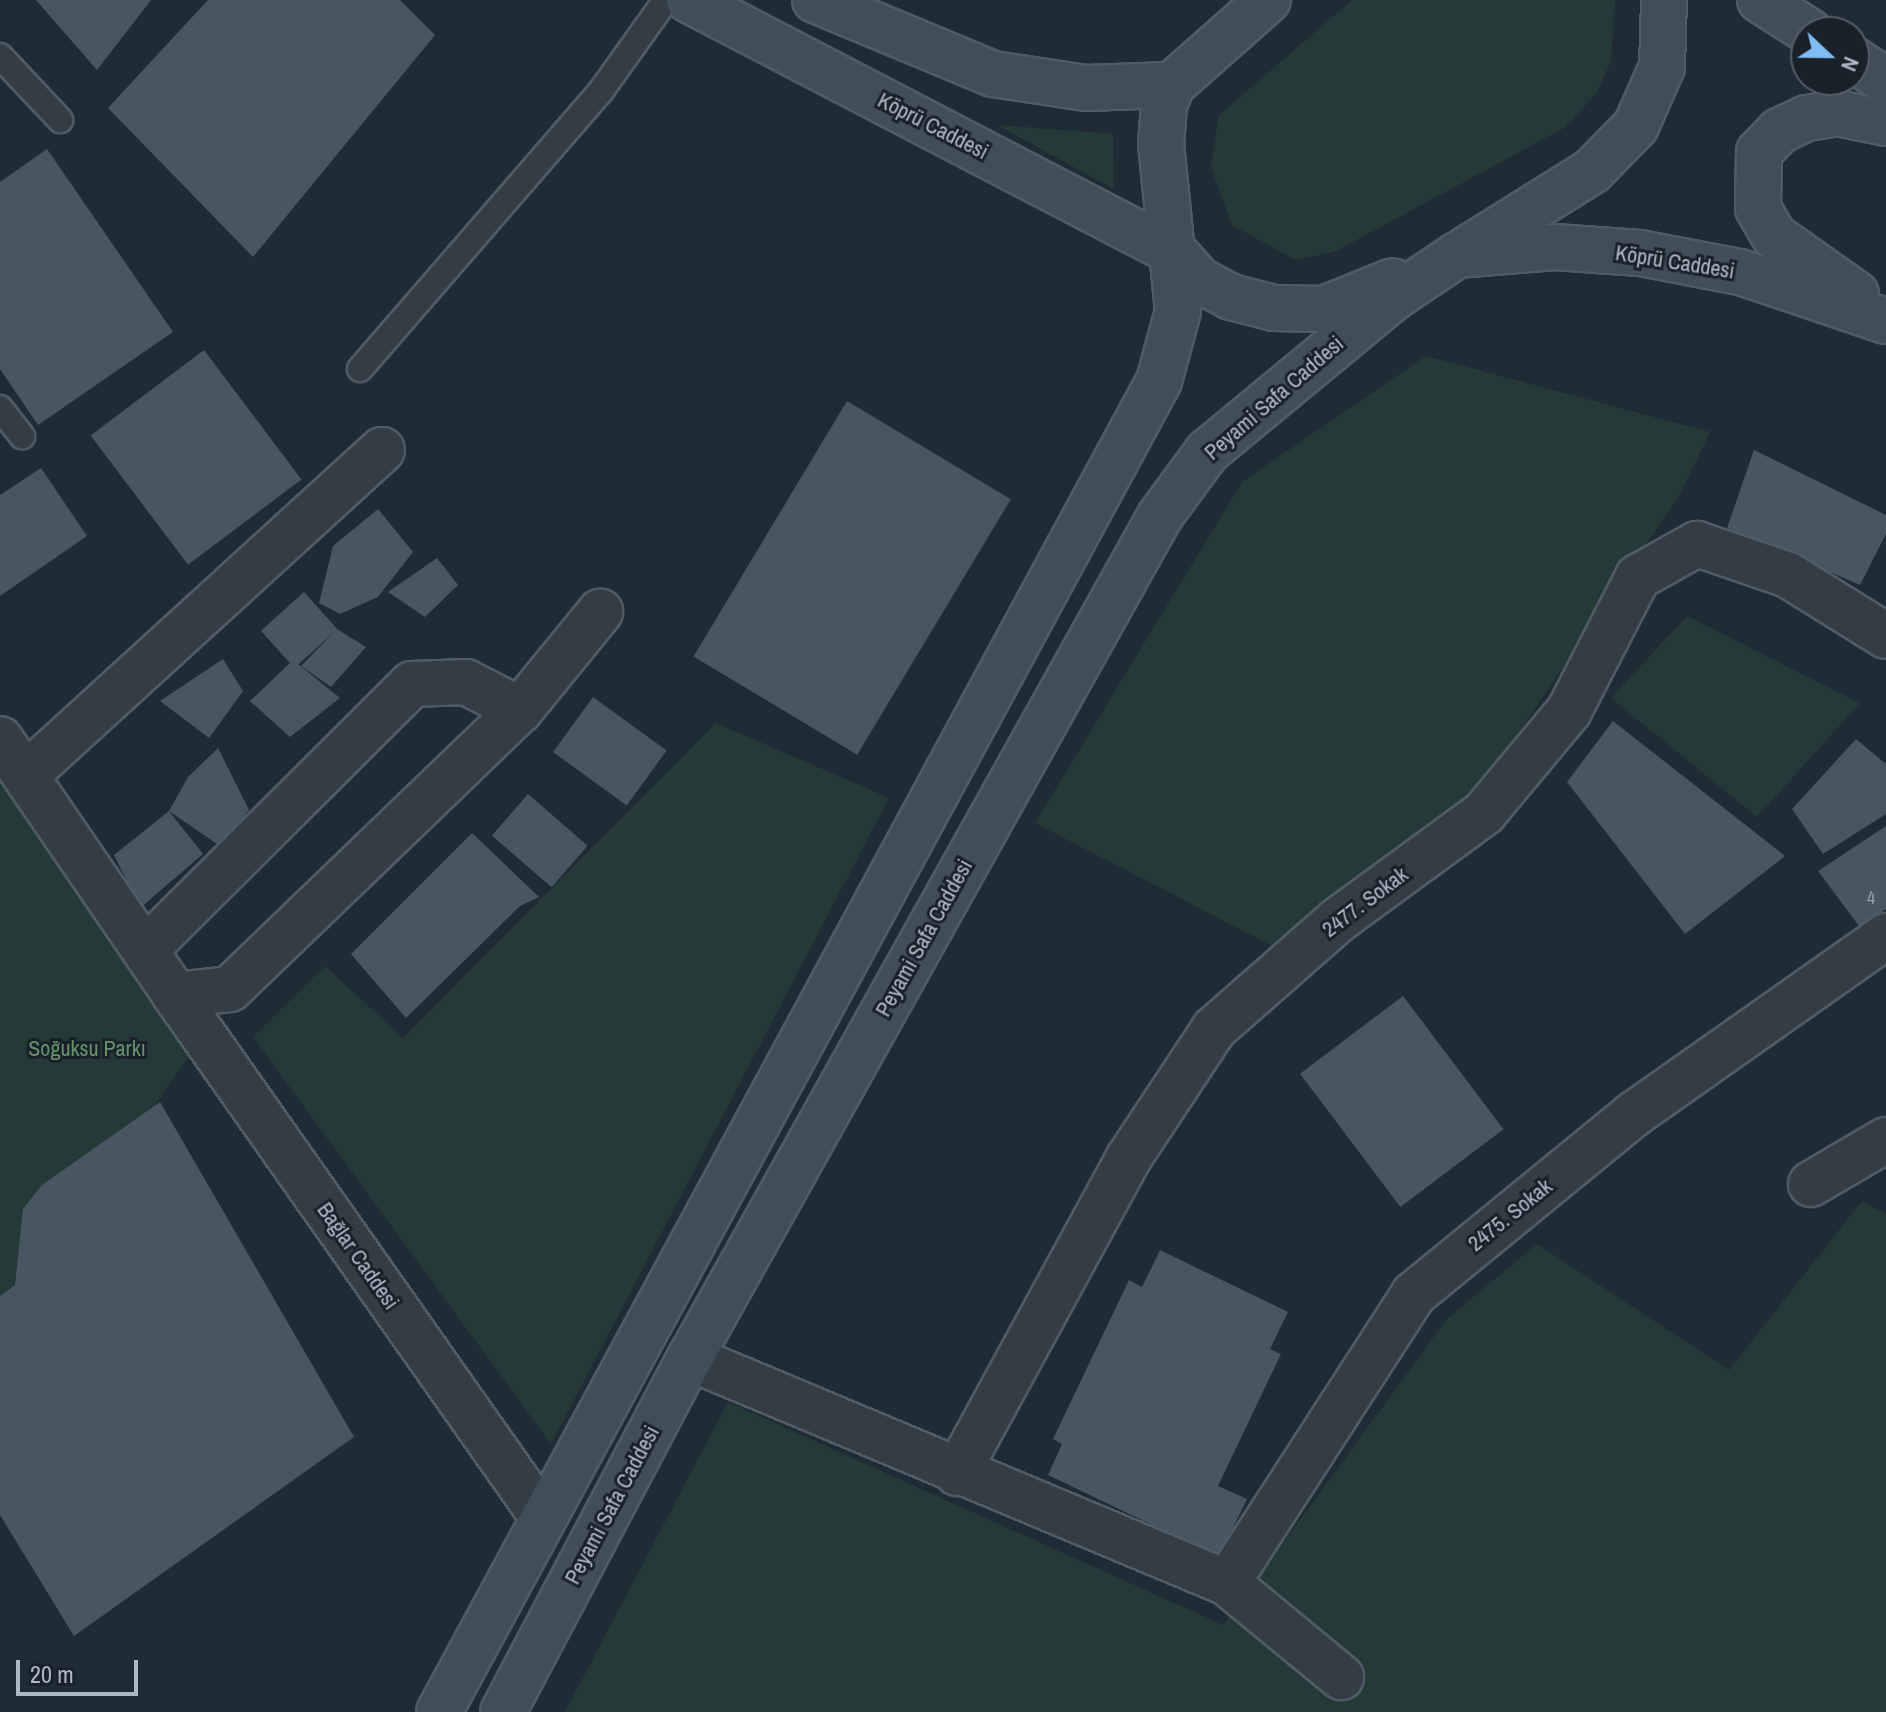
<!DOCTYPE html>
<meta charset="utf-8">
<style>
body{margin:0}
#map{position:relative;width:1886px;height:1712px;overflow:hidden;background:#202c35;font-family:"Archivo Narrow",sans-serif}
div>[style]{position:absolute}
.green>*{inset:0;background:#253a38}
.building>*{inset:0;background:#485661;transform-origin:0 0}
.roads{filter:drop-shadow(2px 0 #505b64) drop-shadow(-2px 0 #505b64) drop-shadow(0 2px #505b64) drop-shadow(0 -2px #505b64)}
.lane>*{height:24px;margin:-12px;padding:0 12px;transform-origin:12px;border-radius:12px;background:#333d46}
.street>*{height:44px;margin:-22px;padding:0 22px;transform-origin:22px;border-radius:22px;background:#333d46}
.secondary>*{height:44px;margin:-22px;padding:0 22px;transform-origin:22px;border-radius:22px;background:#414d59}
span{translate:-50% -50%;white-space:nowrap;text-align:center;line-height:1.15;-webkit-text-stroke:6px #19222a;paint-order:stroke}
.number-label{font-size:18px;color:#94a0aa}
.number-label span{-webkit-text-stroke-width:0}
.street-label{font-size:22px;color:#adb8c3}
.park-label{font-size:22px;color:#66926a}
.north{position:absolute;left:1790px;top:16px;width:80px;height:80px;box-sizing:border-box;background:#19222a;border:2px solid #545e67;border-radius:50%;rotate:112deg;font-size:22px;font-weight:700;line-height:32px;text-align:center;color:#adb8c3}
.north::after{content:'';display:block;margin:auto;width:28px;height:36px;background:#80bdf5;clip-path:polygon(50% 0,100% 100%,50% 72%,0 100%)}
.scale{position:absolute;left:16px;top:1660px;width:122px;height:36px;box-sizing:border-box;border:4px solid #adb8c3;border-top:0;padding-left:10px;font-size:24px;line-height:28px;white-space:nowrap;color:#adb8c3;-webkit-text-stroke:6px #19222a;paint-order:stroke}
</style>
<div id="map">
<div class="green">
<div style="clip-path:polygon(1352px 0,1615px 0,1611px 61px,1597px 93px,1564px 128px,1334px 252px,1295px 260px,1232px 225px,1211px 167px,1219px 115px)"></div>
<div style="clip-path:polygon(997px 125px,1113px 134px,1114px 189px)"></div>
<div style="clip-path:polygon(1426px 356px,1710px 432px,1679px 496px,1478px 793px,1286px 953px,1035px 823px,1242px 482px)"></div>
<div style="clip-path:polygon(1687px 616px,1860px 703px,1757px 817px,1611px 698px)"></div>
<div style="clip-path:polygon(716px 723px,889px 798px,551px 1444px,253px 1037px,325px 966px,403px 1038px)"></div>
<div style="clip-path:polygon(0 772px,194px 1049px,0 1329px)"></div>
<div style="clip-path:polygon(1862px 1201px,1886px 1214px,1886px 1712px,565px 1712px,728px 1402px,1223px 1625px,1447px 1319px,1537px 1244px,1729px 1370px)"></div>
</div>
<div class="building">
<div style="clip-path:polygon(36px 0,151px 0,97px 70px)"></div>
<div style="clip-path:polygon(208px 0,400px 0,435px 35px,253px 257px,108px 108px)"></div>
<div style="clip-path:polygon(47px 149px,173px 332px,38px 425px,0 369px,0 182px)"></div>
<div style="left:204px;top:350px;width:162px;height:142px;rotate:53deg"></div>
<div style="left:847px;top:401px;width:191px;height:298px;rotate:31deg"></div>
<div style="clip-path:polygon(1754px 450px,1886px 515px,1886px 534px,1860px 585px,1727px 528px)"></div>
<div style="clip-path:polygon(41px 468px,87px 536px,0 596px,0 495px)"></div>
<div style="clip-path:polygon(378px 509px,413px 552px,378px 597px,340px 614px,319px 603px,333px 546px)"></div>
<div style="clip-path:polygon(437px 558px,458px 585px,425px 617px,388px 592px)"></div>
<div style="left:304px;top:592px;width:50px;height:58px;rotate:48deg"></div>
<div style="clip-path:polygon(337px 629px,366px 647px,331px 687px,301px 666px)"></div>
<div style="clip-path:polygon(223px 659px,243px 691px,209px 738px,160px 701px)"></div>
<div style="clip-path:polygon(293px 660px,340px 698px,290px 737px,250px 701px)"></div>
<div style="left:593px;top:697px;width:91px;height:68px;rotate:36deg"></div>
<div style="clip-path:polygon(1613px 721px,1785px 856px,1685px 934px,1567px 782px)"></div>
<div style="clip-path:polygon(1856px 739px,1886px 764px,1886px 814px,1823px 854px,1792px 809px)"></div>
<div style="clip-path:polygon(218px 748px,249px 810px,220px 846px,169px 811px,188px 777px)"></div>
<div style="left:528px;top:794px;width:79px;height:55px;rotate:41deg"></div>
<div style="clip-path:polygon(169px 811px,203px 854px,140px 908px,114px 855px)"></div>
<div style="clip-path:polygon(1886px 826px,1886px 909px,1859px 926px,1818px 871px)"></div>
<div style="clip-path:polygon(472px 833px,539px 897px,520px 906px,406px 1018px,351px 954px)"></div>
<div style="left:1403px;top:996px;width:167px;height:129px;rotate:53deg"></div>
<div style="clip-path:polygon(160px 1102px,354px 1437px,74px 1636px,0 1515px,0 1296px,15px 1285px,23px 1209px,42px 1185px)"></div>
<div style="clip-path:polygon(1160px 1250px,1288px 1312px,1270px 1349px,1281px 1354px,1218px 1486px,1247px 1499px,1219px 1557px,1048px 1475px,1062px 1444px,1053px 1439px,1129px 1280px,1142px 1287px)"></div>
</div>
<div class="roads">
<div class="lane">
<div style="left:0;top:56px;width:88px;rotate:46.8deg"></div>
<div style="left:360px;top:369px;width:368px;rotate:-49.1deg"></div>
<div style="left:601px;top:91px;width:112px;rotate:-54.5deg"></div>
<div style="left:0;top:408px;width:36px;rotate:52deg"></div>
</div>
<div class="street">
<div style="left:0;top:739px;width:310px;rotate:55.6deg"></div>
<div style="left:175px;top:995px;width:55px;rotate:-6.2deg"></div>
<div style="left:230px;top:989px;width:402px;rotate:-43.9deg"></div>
<div style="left:520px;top:710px;width:127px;rotate:-50.8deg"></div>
<div style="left:26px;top:775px;width:482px;rotate:-42.4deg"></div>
<div style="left:146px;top:949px;width:375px;rotate:-44.9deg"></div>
<div style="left:412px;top:684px;width:54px;rotate:-2.1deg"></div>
<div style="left:466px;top:682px;width:61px;rotate:27.4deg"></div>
<div style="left:175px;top:995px;width:637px;rotate:54.84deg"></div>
<div style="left:1811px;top:1184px;width:87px;rotate:-30.4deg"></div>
<div style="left:690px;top:1358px;width:582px;rotate:22.73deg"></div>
<div style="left:1227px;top:1583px;width:148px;rotate:39.5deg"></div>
<div style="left:957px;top:1473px;width:358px;rotate:-61.4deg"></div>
<div style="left:1128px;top:1159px;width:156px;rotate:-56.5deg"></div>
<div style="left:1214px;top:1029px;width:165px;rotate:-41.3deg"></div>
<div style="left:1338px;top:920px;width:181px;rotate:-36.2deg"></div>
<div style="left:1484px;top:813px;width:133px;rotate:-50.2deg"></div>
<div style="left:1569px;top:711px;width:151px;rotate:-62.8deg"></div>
<div style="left:1638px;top:577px;width:68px;rotate:-29.2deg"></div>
<div style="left:1697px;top:544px;width:96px;rotate:18.8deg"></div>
<div style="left:1788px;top:575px;width:115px;rotate:31.9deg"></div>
<div style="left:1227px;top:1583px;width:344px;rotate:-57.1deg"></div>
<div style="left:1414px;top:1294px;width:284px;rotate:-39.3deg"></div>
<div style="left:1634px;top:1114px;width:309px;rotate:-35.2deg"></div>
</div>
<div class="secondary">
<div style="left:689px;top:0;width:548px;rotate:27.5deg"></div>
<div style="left:1175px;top:253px;width:36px;rotate:48deg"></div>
<div style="left:1199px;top:280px;width:36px;rotate:28deg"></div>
<div style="left:1231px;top:297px;width:44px;rotate:14.3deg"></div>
<div style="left:1274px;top:308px;width:50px;rotate:1.1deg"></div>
<div style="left:1324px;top:309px;width:74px;rotate:-22.1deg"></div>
<div style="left:815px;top:0;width:193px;rotate:22.6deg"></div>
<div style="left:993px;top:74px;width:94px;rotate:8.6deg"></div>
<div style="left:1086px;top:88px;width:86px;rotate:-2deg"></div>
<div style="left:1760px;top:0;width:59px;rotate:32.6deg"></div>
<div style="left:1854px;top:60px;width:38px;rotate:33deg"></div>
<div style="left:1464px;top:251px;width:151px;rotate:-32deg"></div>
<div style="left:1592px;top:171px;width:63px;rotate:-45.6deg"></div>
<div style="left:1636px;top:126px;width:64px;rotate:-66.2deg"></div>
<div style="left:1662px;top:67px;width:67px;rotate:-88.3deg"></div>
<div style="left:1856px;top:294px;width:100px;rotate:-144.7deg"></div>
<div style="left:1774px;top:236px;width:32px;rotate:-120deg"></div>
<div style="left:1758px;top:208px;width:56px;rotate:-89deg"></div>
<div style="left:1759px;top:152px;width:29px;rotate:-46deg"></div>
<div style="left:1779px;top:131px;width:31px;rotate:-25deg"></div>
<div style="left:1807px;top:118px;width:30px;rotate:-9deg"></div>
<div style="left:1837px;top:113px;width:50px;rotate:11.5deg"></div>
<div style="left:439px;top:1712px;width:1513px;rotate:-61.59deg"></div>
<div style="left:1159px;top:381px;width:73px;rotate:-74.8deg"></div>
<div style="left:1178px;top:311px;width:167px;rotate:-95.8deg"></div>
<div style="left:1161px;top:145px;width:40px;rotate:-85.7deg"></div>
<div style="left:1164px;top:105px;width:22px;rotate:-68deg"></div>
<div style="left:1172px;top:85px;width:128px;rotate:-41.5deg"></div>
<div style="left:503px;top:1712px;width:400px;rotate:-62.2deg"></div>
<div style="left:690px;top:1358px;width:964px;rotate:-60.83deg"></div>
<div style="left:1160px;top:516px;width:79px;rotate:-53.7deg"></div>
<div style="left:1207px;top:452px;width:241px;rotate:-39.6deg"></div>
<div style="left:1393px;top:298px;width:77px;rotate:-33.9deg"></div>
<div style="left:1457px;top:255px;width:98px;rotate:-4.7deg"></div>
<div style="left:1555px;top:247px;width:85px;rotate:4deg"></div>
<div style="left:1640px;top:253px;width:102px;rotate:10.8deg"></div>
<div style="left:1740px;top:272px;width:154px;rotate:18.6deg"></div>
</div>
</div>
<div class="number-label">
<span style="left:1871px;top:898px">4</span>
</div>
<div class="street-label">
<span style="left:933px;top:126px;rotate:27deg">Köprü Caddesi</span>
<span style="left:1675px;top:262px;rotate:9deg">Köprü Caddesi</span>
<span style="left:1274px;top:398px;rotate:-41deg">Peyami Safa Caddesi</span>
<span style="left:1365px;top:902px;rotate:-37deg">2477. Sokak</span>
<span style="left:924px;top:938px;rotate:-61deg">Peyami Safa Caddesi</span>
<span style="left:1510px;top:1215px;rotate:-39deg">2475. Sokak</span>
<span style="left:358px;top:1256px;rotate:55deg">Bağlar Caddesi</span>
<span style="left:612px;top:1505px;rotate:-62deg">Peyami Safa Caddesi</span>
</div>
<div class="park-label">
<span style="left:87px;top:1049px">Soğuksu Parkı</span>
</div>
<div class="north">N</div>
<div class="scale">20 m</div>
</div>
